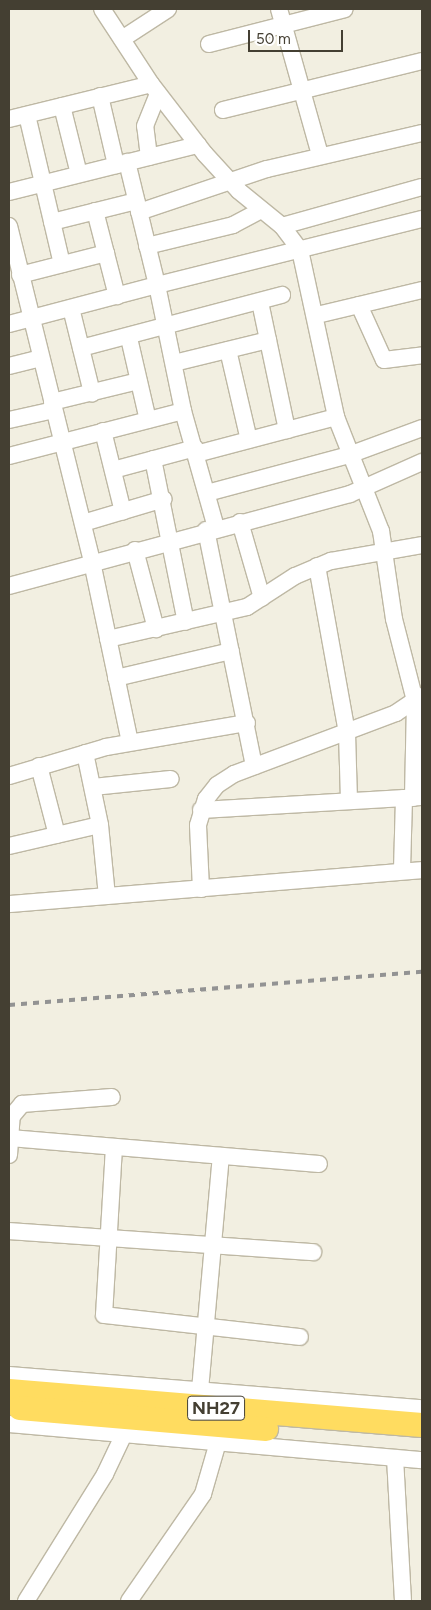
<!DOCTYPE html>
<style>
body{margin:0}
#map{position:relative;width:431px;height:1610px;overflow:hidden;background:#f2efe1;font-family:Figtree,sans-serif}
div>[style]{position:absolute}
.roads{filter:drop-shadow(1px 0 #beb8a4) drop-shadow(-1px 0 #beb8a4) drop-shadow(0 1px #beb8a4) drop-shadow(0 -1px #beb8a4)}
.minor>*{height:16px;margin:-8px;padding:0 8px;transform-origin:8px;border-radius:8px;background:#fff}
.highway>*{height:24px;margin:-12px;padding:0 12px;transform-origin:12px;border-radius:12px;background:#ffdc60}
.rail>*{height:4px;margin-top:-2px;transform-origin:0;background:repeating-linear-gradient(90deg,#939393 0 6px,transparent 0 12px)}
span{translate:-50% -50%;white-space:nowrap;text-align:center;line-height:1.15;-webkit-text-stroke:5px #fff;paint-order:stroke}
.shield-label span{padding:1px 4px;background:#fff;border:1px solid;border-radius:4px;-webkit-text-stroke-width:0}
.shield-label{font-size:18px;color:#443f32;font-weight:700}
.frame{position:absolute;inset:0;border:10px solid #443f32;pointer-events:none}
.scale{position:absolute;left:248px;top:30px;width:95px;height:22px;box-sizing:border-box;border:2px solid #443f32;border-top:0;padding-left:6px;font-size:15px;line-height:18px;white-space:nowrap;color:#443f32;-webkit-text-stroke:4px #fff;paint-order:stroke}
</style>
<div id="map">
<div class="roads">
<div class="minor">
<div style="left:102px;top:9px;width:90px;rotate:56.8deg"></div>
<div style="left:151px;top:84px;width:88px;rotate:52.4deg"></div>
<div style="left:205px;top:154px;width:50px;rotate:47.4deg"></div>
<div style="left:239px;top:191px;width:55px;rotate:39.1deg"></div>
<div style="left:282px;top:226px;width:30px;rotate:53deg"></div>
<div style="left:300px;top:250px;width:171px;rotate:77.8deg"></div>
<div style="left:336px;top:417px;width:123px;rotate:68.5deg"></div>
<div style="left:381px;top:531px;width:89px;rotate:81.6deg"></div>
<div style="left:394px;top:619px;width:85px;rotate:75.6deg"></div>
<div style="left:415px;top:701px;width:97px;rotate:91.2deg"></div>
<div style="left:279px;top:9px;width:152px;rotate:74.3deg"></div>
<div style="left:122px;top:39px;width:55px;rotate:-33.1deg"></div>
<div style="left:209px;top:44px;width:140px;rotate:-14.4deg"></div>
<div style="left:100px;top:96px;width:71px;rotate:76.9deg"></div>
<div style="left:62px;top:106px;width:70px;rotate:76deg"></div>
<div style="left:223px;top:110px;width:205px;rotate:-13.8deg"></div>
<div style="left:27px;top:115px;width:153px;rotate:76.8deg"></div>
<div style="left:9px;top:119px;width:146px;rotate:-13.8deg"></div>
<div style="left:149px;top:157px;width:31px;rotate:-97deg"></div>
<div style="left:145px;top:126px;width:35px;rotate:-68deg"></div>
<div style="left:127px;top:162px;width:127px;rotate:76.3deg"></div>
<div style="left:157px;top:285px;width:273px;rotate:-14deg"></div>
<div style="left:9px;top:192px;width:195px;rotate:-14deg"></div>
<div style="left:95px;top:211px;width:88px;rotate:75.5deg"></div>
<div style="left:139px;top:212px;width:135px;rotate:-18.6deg"></div>
<div style="left:267px;top:169px;width:159px;rotate:-13.1deg"></div>
<div style="left:52px;top:222px;width:87px;rotate:-14deg"></div>
<div style="left:9px;top:226px;width:346px;rotate:76.1deg"></div>
<div style="left:92px;top:562px;width:184px;rotate:78.1deg"></div>
<div style="left:282px;top:226px;width:145px;rotate:-15.6deg"></div>
<div style="left:147px;top:246px;width:89px;rotate:-13.7deg"></div>
<div style="left:233px;top:225px;width:32px;rotate:-28deg"></div>
<div style="left:20px;top:275px;width:89px;rotate:-14.3deg"></div>
<div style="left:260px;top:302px;width:131px;rotate:78.1deg"></div>
<div style="left:359px;top:305px;width:60px;rotate:65.6deg"></div>
<div style="left:384px;top:360px;width:38px;rotate:-7deg"></div>
<div style="left:71px;top:308px;width:88px;rotate:76.1deg"></div>
<div style="left:317px;top:315px;width:108px;rotate:-13.4deg"></div>
<div style="left:9px;top:324px;width:153px;rotate:-14.8deg"></div>
<div style="left:157px;top:285px;width:129px;rotate:78.3deg"></div>
<div style="left:183px;top:411px;width:122px;rotate:74.2deg"></div>
<div style="left:129px;top:338px;width:84px;rotate:77deg"></div>
<div style="left:81px;top:348px;width:208px;rotate:-14.8deg"></div>
<div style="left:228px;top:350px;width:92px;rotate:76.9deg"></div>
<div style="left:174px;top:363px;width:97px;rotate:-13.7deg"></div>
<div style="left:9px;top:366px;width:32px;rotate:-14deg"></div>
<div style="left:52px;top:402px;width:89px;rotate:-13.6deg"></div>
<div style="left:9px;top:420px;width:46px;rotate:-12.5deg"></div>
<div style="left:103px;top:431px;width:83px;rotate:76.1deg"></div>
<div style="left:196px;top:454px;width:145px;rotate:-14.8deg"></div>
<div style="left:9px;top:456px;width:180px;rotate:-14.5deg"></div>
<div style="left:153px;top:459px;width:166px;rotate:78.6deg"></div>
<div style="left:113px;top:470px;width:85px;rotate:-15deg"></div>
<div style="left:207px;top:493px;width:147px;rotate:-15deg"></div>
<div style="left:349px;top:455px;width:78px;rotate:-20.3deg"></div>
<div style="left:240px;top:522px;width:79px;rotate:73.9deg"></div>
<div style="left:83px;top:523px;width:84px;rotate:-16.5deg"></div>
<div style="left:206px;top:530px;width:241px;rotate:78.5deg"></div>
<div style="left:135px;top:550px;width:82px;rotate:75.1deg"></div>
<div style="left:317px;top:566px;width:170px;rotate:79.8deg"></div>
<div style="left:347px;top:733px;width:68px;rotate:88.3deg"></div>
<div style="left:9px;top:586px;width:353px;rotate:-15.1deg"></div>
<div style="left:350px;top:494px;width:79px;rotate:-24deg"></div>
<div style="left:108px;top:639px;width:143px;rotate:-13deg"></div>
<div style="left:247px;top:607px;width:57px;rotate:-32.9deg"></div>
<div style="left:295px;top:576px;width:39px;rotate:-23deg"></div>
<div style="left:331px;top:561px;width:92px;rotate:-10deg"></div>
<div style="left:116px;top:678px;width:118px;rotate:-13.2deg"></div>
<div style="left:85px;top:753px;width:74px;rotate:78.2deg"></div>
<div style="left:100px;top:825px;width:71px;rotate:84.4deg"></div>
<div style="left:39px;top:766px;width:71px;rotate:75.4deg"></div>
<div style="left:9px;top:776px;width:101px;rotate:-16.6deg"></div>
<div style="left:106px;top:747px;width:143px;rotate:-9.7deg"></div>
<div style="left:93px;top:787px;width:78px;rotate:-5.9deg"></div>
<div style="left:201px;top:810px;width:221px;rotate:-3.4deg"></div>
<div style="left:9px;top:846px;width:93px;rotate:-13deg"></div>
<div style="left:402px;top:870px;width:72px;rotate:-88.4deg"></div>
<div style="left:201px;top:889px;width:64px;rotate:-92.7deg"></div>
<div style="left:198px;top:825px;width:27px;rotate:-73deg"></div>
<div style="left:206px;top:799px;width:18px;rotate:-52deg"></div>
<div style="left:217px;top:785px;width:20px;rotate:-33deg"></div>
<div style="left:234px;top:774px;width:173px;rotate:-20.6deg"></div>
<div style="left:396px;top:713px;width:30px;rotate:-34deg"></div>
<div style="left:9px;top:904px;width:414px;rotate:-4.7deg"></div>
<div style="left:10px;top:1138px;width:310px;rotate:4.8deg"></div>
<div style="left:114px;top:1147px;width:168px;rotate:93.4deg"></div>
<div style="left:104px;top:1315px;width:197px;rotate:6.4deg"></div>
<div style="left:9px;top:1155px;width:39px;rotate:-86deg"></div>
<div style="left:12px;top:1116px;width:16px;rotate:-50deg"></div>
<div style="left:22px;top:1104px;width:90px;rotate:-4.4deg"></div>
<div style="left:9px;top:1231px;width:305px;rotate:4deg"></div>
<div style="left:9px;top:1375px;width:414px;rotate:4.6deg"></div>
<div style="left:200px;top:1390px;width:235px;rotate:-84.9deg"></div>
<div style="left:9px;top:1424px;width:415px;rotate:5deg"></div>
<div style="left:395px;top:1458px;width:143px;rotate:86.8deg"></div>
<div style="left:26px;top:1601px;width:150px;rotate:-58.1deg"></div>
<div style="left:105px;top:1474px;width:44px;rotate:-64.6deg"></div>
<div style="left:129px;top:1601px;width:130px;rotate:-55.3deg"></div>
<div style="left:203px;top:1494px;width:54px;rotate:-73.9deg"></div>
</div>
<div class="highway">
<div style="left:9px;top:1391px;width:414px;rotate:4.7deg"></div>
<div style="left:20px;top:1408px;width:247px;rotate:4.9deg"></div>
</div>
</div>
<div class="rail">
<div style="left:9px;top:1005px;width:414px;rotate:-4.6deg"></div>
</div>
<div class="shield-label">
<span style="left:216px;top:1408px">NH27</span>
</div>
<div class="frame"></div>
<div class="scale">50 m</div>
</div>
